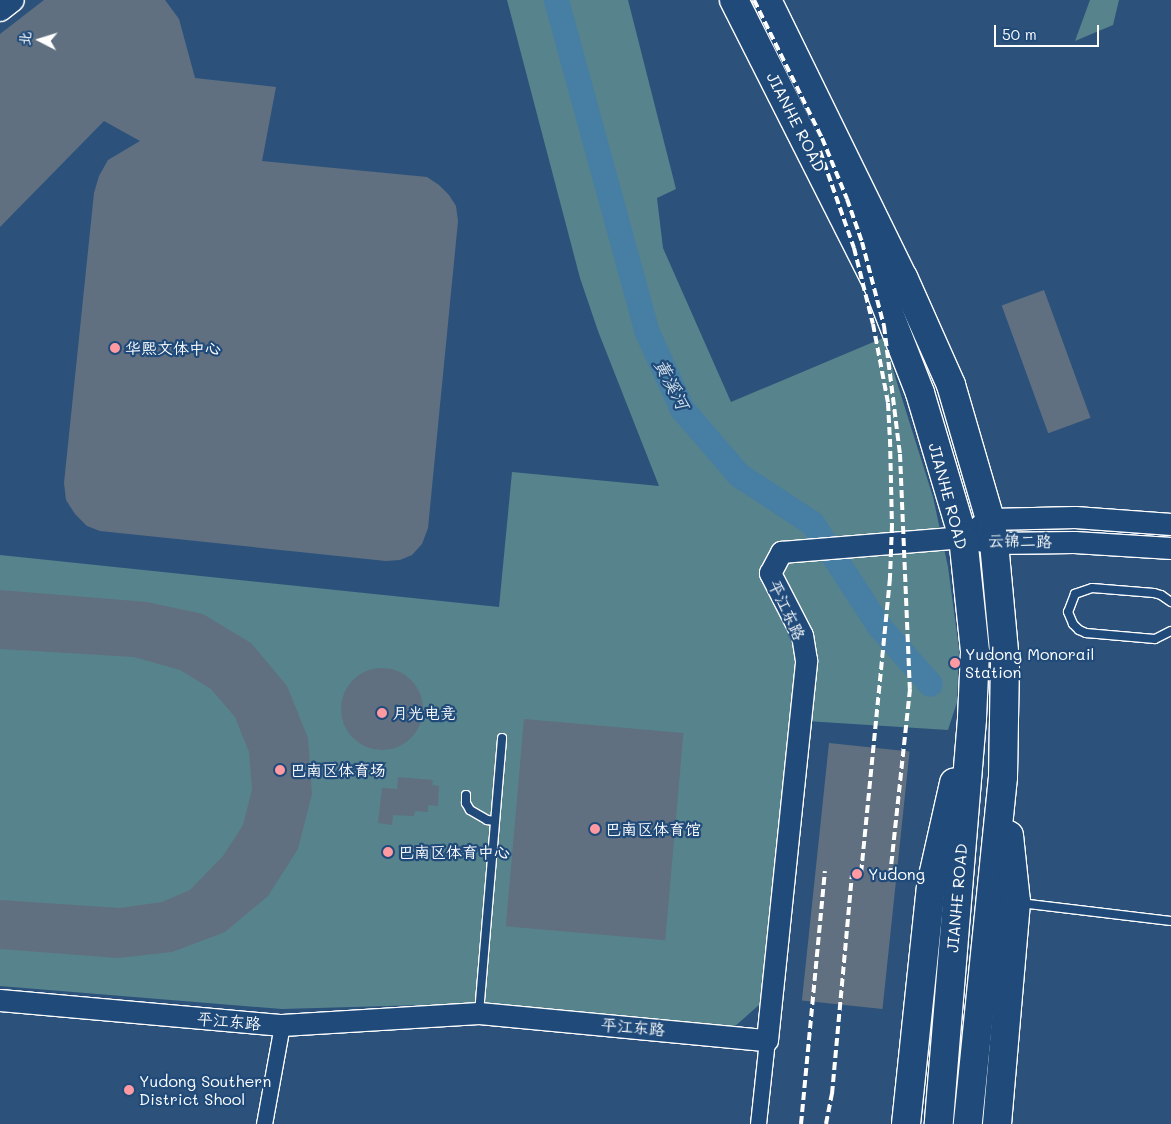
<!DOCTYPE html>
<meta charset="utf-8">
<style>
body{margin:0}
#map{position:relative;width:1171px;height:1124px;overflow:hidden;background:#2c527b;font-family:Mali,"LXGW WenKai TC",sans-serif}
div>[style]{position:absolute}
.green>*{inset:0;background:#57838c}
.river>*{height:25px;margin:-12.5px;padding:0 12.5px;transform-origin:12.5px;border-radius:12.5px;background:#477ea3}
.building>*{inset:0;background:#607080;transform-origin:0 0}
.round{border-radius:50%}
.roads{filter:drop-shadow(1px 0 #fff) drop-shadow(-1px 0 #fff) drop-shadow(0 1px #fff) drop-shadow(0 -1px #fff)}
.lane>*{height:8px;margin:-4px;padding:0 4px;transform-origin:4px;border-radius:4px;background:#1f4a7a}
.street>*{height:15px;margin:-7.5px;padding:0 7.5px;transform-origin:7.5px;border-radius:7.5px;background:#1f4a7a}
.secondary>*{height:21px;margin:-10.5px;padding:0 10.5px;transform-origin:10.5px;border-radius:10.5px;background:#1f4a7a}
.highway>*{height:28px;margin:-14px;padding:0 14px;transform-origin:14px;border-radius:14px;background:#1f4a7a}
.rail>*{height:4px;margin-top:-2px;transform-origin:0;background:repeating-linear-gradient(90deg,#fff 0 8px,transparent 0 12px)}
.dots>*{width:14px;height:14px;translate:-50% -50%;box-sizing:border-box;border:2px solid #1f4a7a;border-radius:50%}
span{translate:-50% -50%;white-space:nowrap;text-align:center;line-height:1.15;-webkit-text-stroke:4.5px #1f4a7a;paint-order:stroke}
.street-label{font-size:16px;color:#fff}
.poi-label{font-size:16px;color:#fff}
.left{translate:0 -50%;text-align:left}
.water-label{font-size:18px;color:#d1dfe8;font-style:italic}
.north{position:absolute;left:15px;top:15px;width:50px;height:50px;-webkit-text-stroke:4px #1f4a7a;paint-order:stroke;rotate:275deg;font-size:14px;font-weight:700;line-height:20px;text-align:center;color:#fff}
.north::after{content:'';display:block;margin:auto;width:18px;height:22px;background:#fff;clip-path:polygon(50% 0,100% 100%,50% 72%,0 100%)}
.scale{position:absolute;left:994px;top:25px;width:105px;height:22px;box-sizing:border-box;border:2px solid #fff;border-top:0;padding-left:6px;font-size:15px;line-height:18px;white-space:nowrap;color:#fff;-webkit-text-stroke:4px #1f4a7a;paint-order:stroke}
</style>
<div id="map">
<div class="green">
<div style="clip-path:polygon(507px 0,628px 0,676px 189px,657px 198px,663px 248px,731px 402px,883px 338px,933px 497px,948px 567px,959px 649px,957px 702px,948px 730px,790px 720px,760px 1004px,733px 1028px,492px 1003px,282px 1009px,0 986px,0 555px,499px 607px,512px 472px,659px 486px,598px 331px,580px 278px)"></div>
<div style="clip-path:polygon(1090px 0,1119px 0,1113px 25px,1075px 41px)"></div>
</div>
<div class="river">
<div style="left:556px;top:0;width:342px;rotate:74.7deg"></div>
<div style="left:646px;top:330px;width:87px;rotate:65.5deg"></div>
<div style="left:682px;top:409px;width:87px;rotate:49.2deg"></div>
<div style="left:739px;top:475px;width:87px;rotate:33.3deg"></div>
<div style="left:812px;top:523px;width:123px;rotate:57deg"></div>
<div style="left:879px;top:626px;width:77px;rotate:48.7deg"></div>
</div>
<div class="building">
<div style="clip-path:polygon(44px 0,165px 0,179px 19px,195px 78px,276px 87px,262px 161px,427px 177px,439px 185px,449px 195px,456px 206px,458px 221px,428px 528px,422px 544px,412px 555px,400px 560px,386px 561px,100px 531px,87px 526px,75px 514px,66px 500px,64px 483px,94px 193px,99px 176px,108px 160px,140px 141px,104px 121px,0 227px,0 34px)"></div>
<div style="left:1044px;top:290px;width:136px;height:45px;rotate:70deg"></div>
<div style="clip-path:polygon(0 590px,147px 602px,203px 614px,251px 643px,287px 686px,308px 738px,312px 794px,298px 849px,268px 896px,225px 932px,172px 952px,118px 958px,0 949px,0 900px,120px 908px,162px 902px,190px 890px,223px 856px,243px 825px,252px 789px,249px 752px,235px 717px,211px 689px,180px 670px,134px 657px,0 649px)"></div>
<div class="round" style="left:341px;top:668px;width:82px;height:82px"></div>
<div style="left:524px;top:719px;width:160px;height:208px;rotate:5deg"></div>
<div style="left:829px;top:743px;width:81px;height:259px;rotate:6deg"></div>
<div style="clip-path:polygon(398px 777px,433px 780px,432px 785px,439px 786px,438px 806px,428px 805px,428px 812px,415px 811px,414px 816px,393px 815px,392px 825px,378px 823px,382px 788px,397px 789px)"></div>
</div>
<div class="roads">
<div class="lane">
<div style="left:1171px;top:602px;width:12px;rotate:-145deg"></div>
<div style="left:1161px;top:595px;width:7px;rotate:-164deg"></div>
<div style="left:1154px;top:593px;width:62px;rotate:-175.4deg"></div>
<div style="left:1092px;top:588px;width:18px;rotate:161deg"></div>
<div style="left:1075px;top:594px;width:19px;rotate:111deg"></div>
<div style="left:1068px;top:612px;width:13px;rotate:67deg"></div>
<div style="left:1073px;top:624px;width:8px;rotate:45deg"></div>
<div style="left:1079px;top:630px;width:8px;rotate:23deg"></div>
<div style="left:1086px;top:633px;width:69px;rotate:5deg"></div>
<div style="left:1155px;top:639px;width:18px;rotate:-27deg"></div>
<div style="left:466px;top:795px;width:8px;rotate:90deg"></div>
<div style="left:466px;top:803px;width:8px;rotate:60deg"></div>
<div style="left:470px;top:810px;width:20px;rotate:30deg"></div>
<div style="left:487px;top:820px;width:8px;rotate:7deg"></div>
<div style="left:1020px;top:903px;width:152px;rotate:6.8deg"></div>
<div style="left:479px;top:1013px;width:276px;rotate:-85.2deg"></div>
</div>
<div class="street">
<div style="left:264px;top:1124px;width:101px;rotate:-79.7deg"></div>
<div style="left:758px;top:1124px;width:84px;rotate:-83.9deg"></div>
</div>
<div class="secondary">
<div style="left:0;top:10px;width:16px;rotate:-38deg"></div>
<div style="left:979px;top:526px;width:13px;rotate:-32deg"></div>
<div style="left:990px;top:519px;width:85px;rotate:-1.3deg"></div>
<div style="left:1075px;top:517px;width:96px;rotate:4.2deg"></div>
<div style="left:0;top:1000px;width:283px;rotate:5.1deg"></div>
<div style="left:282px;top:1025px;width:197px;rotate:-3.5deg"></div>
<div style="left:479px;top:1013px;width:289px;rotate:5.4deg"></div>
<div style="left:767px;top:1040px;width:382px;rotate:-84.1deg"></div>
<div style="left:806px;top:660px;width:25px;rotate:-99deg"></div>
<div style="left:802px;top:635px;width:70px;rotate:-117.3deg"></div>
<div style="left:770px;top:573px;width:24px;rotate:-62deg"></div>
<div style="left:781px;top:552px;width:183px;rotate:-4.7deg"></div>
<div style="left:963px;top:537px;width:32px;rotate:11deg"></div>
<div style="left:994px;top:543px;width:80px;rotate:-0.7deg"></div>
<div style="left:1074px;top:542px;width:97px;rotate:3.5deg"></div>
</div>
<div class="highway">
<div style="left:734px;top:0;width:319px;rotate:63.2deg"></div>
<div style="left:878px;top:285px;width:116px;rotate:68.7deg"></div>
<div style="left:920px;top:393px;width:150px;rotate:73.4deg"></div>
<div style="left:963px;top:537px;width:116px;rotate:84deg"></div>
<div style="left:975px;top:652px;width:67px;rotate:92.6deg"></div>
<div style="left:972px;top:719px;width:406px;rotate:94.7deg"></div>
<div style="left:767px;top:0;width:309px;rotate:63.9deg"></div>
<div style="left:903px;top:277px;width:118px;rotate:66deg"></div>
<div style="left:951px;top:385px;width:140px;rotate:73.8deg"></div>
<div style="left:990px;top:519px;width:24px;rotate:81deg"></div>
<div style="left:994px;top:543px;width:120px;rotate:84.7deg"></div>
<div style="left:1005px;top:662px;width:115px;rotate:91deg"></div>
<div style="left:1003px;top:777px;width:349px;rotate:95.8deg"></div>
<div style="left:906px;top:1124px;width:240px;rotate:-84deg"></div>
<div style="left:931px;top:885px;width:105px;rotate:-77.3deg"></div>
<div style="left:997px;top:1124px;width:223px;rotate:-85.1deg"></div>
<div style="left:1016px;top:902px;width:67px;rotate:-96deg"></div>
</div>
</div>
<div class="rail">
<div style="left:754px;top:0;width:154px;rotate:63.8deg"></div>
<div style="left:822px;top:138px;width:66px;rotate:67.7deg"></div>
<div style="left:847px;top:199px;width:46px;rotate:70.8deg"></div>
<div style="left:862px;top:242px;width:87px;rotate:75.3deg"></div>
<div style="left:884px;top:326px;width:129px;rotate:82.9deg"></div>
<div style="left:900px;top:454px;width:235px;rotate:87.6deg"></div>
<div style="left:910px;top:689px;width:189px;rotate:96.1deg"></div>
<div style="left:820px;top:151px;width:103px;rotate:70.7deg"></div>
<div style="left:854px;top:248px;width:78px;rotate:76deg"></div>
<div style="left:873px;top:324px;width:80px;rotate:79.2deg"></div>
<div style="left:888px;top:403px;width:36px;rotate:87deg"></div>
<div style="left:890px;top:439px;width:86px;rotate:88.7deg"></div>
<div style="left:892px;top:525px;width:53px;rotate:92.2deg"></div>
<div style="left:890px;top:578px;width:297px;rotate:95.6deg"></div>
<div style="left:801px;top:1124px;width:254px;rotate:-84.6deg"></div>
<div style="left:826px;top:1124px;width:31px;rotate:-79deg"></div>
<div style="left:832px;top:1094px;width:222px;rotate:-84.8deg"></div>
</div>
<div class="dots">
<div style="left:115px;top:348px;background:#ff9aa2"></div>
<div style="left:955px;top:663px;background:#ff9aa2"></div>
<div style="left:382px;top:713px;background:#ff9aa2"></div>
<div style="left:280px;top:770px;background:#ff9aa2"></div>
<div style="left:595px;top:829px;background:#ff9aa2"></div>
<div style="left:388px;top:852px;background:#ff9aa2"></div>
<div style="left:857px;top:874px;background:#ff9aa2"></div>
<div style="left:129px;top:1090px;background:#ff9aa2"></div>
</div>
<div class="street-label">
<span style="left:796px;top:122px;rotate:63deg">JIANHE ROAD</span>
<span style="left:948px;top:496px;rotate:75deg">JIANHE ROAD</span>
<span style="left:1020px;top:541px;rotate:1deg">云锦二路</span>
<span style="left:787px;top:610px;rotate:65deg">平江东路</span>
<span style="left:957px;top:898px;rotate:-85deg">JIANHE ROAD</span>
<span style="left:229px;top:1021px;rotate:5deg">平江东路</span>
<span style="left:633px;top:1027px;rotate:5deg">平江东路</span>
</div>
<div class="poi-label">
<span class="left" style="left:125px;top:348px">华熙文体中心</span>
<span class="left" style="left:965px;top:663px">Yudong Monorail<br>Station</span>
<span class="left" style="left:392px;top:713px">月光电竞</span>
<span class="left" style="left:290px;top:770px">巴南区体育场</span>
<span class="left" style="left:605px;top:829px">巴南区体育馆</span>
<span class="left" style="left:398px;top:852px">巴南区体育中心</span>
<span class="left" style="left:868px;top:874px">Yudong</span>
<span class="left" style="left:139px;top:1090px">Yudong Southern<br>District Shool</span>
</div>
<div class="water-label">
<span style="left:672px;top:384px;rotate:63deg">黄溪河</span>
</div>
<div class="north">北</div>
<div class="scale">50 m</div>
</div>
